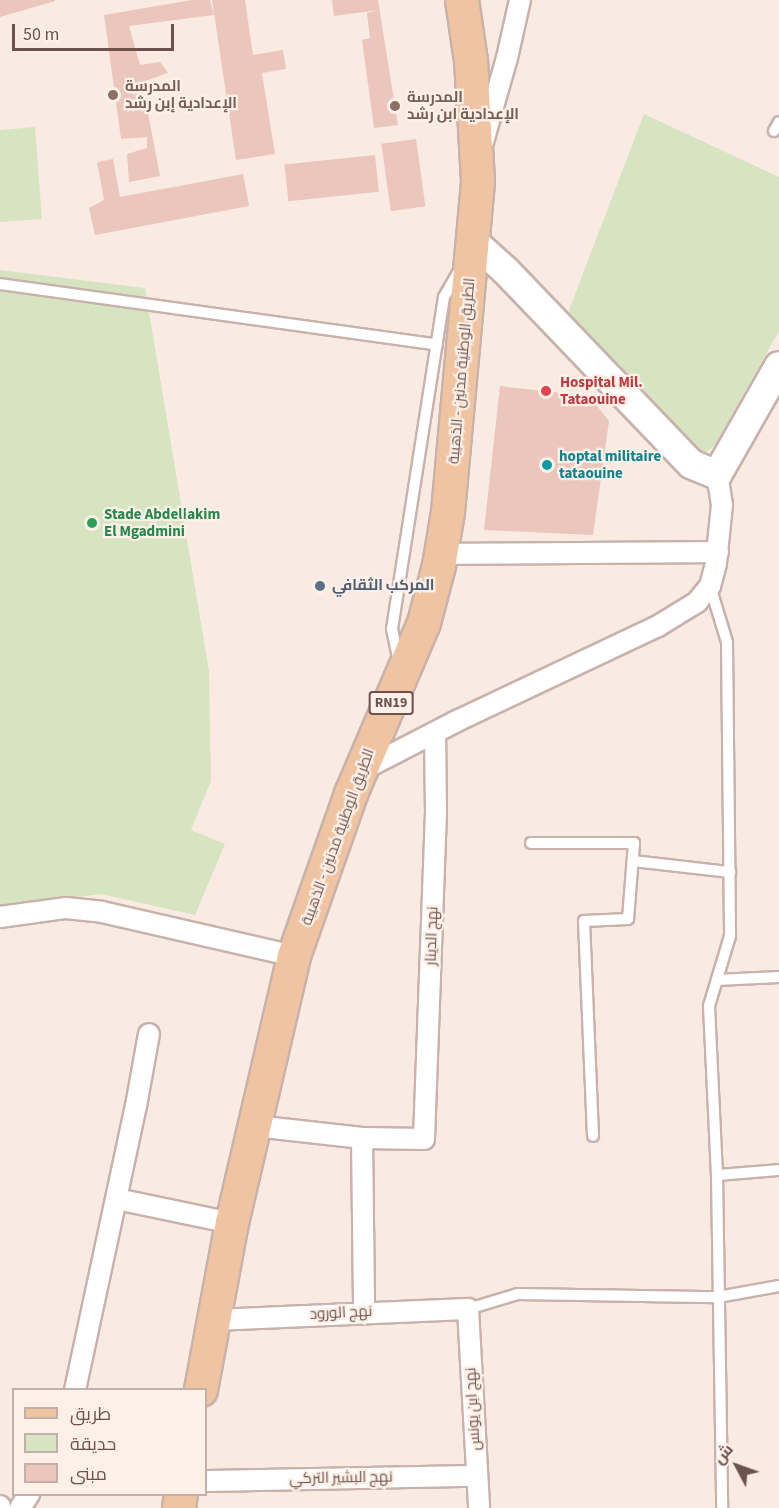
<!DOCTYPE html>
<meta charset="utf-8">
<style>
body{margin:0}
#map{position:relative;width:779px;height:1508px;overflow:hidden;background:#f9ebe2;font-family:"Source Sans 3",Cairo,sans-serif}
div>[style]{position:absolute}
.green>*{inset:0;background:#d7e4c2}
.building>*{inset:0;background:#ebc6bd;transform-origin:0 0}
.roads{filter:drop-shadow(2px 0 #c8b2ab) drop-shadow(-2px 0 #c8b2ab) drop-shadow(0 2px #c8b2ab) drop-shadow(0 -2px #c8b2ab)}
.service>*{height:10px;margin:-5px;padding:0 5px;transform-origin:5px;border-radius:5px;background:#fff}
.minor>*{height:20px;margin:-10px;padding:0 10px;transform-origin:10px;border-radius:10px;background:#fff}
.secondary>*{height:28px;margin:-14px;padding:0 14px;transform-origin:14px;border-radius:14px;background:#fff}
.primary>*{height:32px;margin:-16px;padding:0 16px;transform-origin:16px;border-radius:16px;background:#f1c4a1}
.dots>*{width:16px;height:16px;translate:-50% -50%;box-sizing:border-box;border:3px solid #fcf0e7;border-radius:50%}
span{translate:-50% -50%;white-space:nowrap;text-align:center;line-height:1.15;-webkit-text-stroke:4.5px #fcf0e7;paint-order:stroke}
.shield-label span{padding:2px 4px;background:#fcf0e7;border:2px solid;border-radius:4px;-webkit-text-stroke-width:0}
.shield-label{font-size:14px;color:#6d514c;font-weight:700}
.education-label{font-size:15px;color:#785e54;font-weight:700}
.left{translate:0 -50%;text-align:left}
.street-label{font-size:15px;color:#6d514c}
.health-label{font-size:15px;color:#be3a42;font-weight:700}
.culture-label{font-size:15px;color:#0d838f;font-weight:700}
.leisure-label{font-size:15px;color:#27864d;font-weight:700}
.service-label{font-size:15px;color:#4e5e75;font-weight:700}
.legend{position:absolute;left:12px;top:1388px;width:195px;height:108px;box-sizing:border-box;background:#fcf0e7;border:2px solid #c3b0a9;margin:0;padding:8px 10px;list-style:none;font-size:18px;color:#6d514c}
.legend li{display:flex;align-items:center;gap:12px;height:30px}
.legend b{width:30px;border:2px solid #c3b0a9}
.north{position:absolute;left:707px;top:1436px;width:60px;height:60px;-webkit-text-stroke:4px #fcf0e7;paint-order:stroke;rotate:311deg;font-size:16px;font-weight:700;line-height:24px;text-align:center;color:#6d514c}
.north::after{content:'';display:block;margin:auto;width:21px;height:27px;background:#6d514c;clip-path:polygon(50% 0,100% 100%,50% 72%,0 100%)}
.scale{position:absolute;left:12px;top:24px;width:162px;height:27px;box-sizing:border-box;border:3px solid #6d514c;border-top:0;padding-left:8px;font-size:18px;line-height:21px;white-space:nowrap;color:#6d514c;-webkit-text-stroke:4px #fcf0e7;paint-order:stroke}
</style>
<div id="map">
<div class="green">
<div style="clip-path:polygon(644px 114px,779px 177px,779px 331px,714px 446px,705px 453px,699px 453px,566px 318px)"></div>
<div style="clip-path:polygon(35px 127px,42px 219px,0 222px,0 130px)"></div>
<div style="clip-path:polygon(0 270px,145px 288px,209px 671px,211px 781px,191px 830px,225px 844px,195px 915px,101px 894px,0 907px)"></div>
</div>
<div class="building">
<div style="clip-path:polygon(0 0,55px 0,55px 1px,0 17px)"></div>
<div style="clip-path:polygon(192px 0,210px 0,214px 15px,129px 26px,140px 65px,160px 62px,168px 73px,142px 82px,160px 176px,129px 182px,127px 154px,147px 148px,147px 137px,121px 139px,104px 15px)"></div>
<div style="clip-path:polygon(212px 0,245px 0,253px 55px,283px 50px,286px 69px,262px 73px,275px 154px,236px 160px)"></div>
<div style="clip-path:polygon(332px 0,378px 0,398px 125px,374px 128px,362px 40px,370px 38px,367px 13px,380px 10px,334px 16px)"></div>
<div style="left:416px;top:139px;width:68px;height:35px;rotate:82deg"></div>
<div style="left:375px;top:155px;width:37px;height:91px;rotate:84deg"></div>
<div style="clip-path:polygon(113px 159px,120px 197px,243px 174px,249px 206px,95px 235px,89px 208px,104px 200px,97px 162px)"></div>
<div style="clip-path:polygon(500px 386px,589px 396px,609px 421px,593px 535px,484px 530px)"></div>
</div>
<div class="roads">
<div class="service">
<div style="left:774px;top:131px;width:10px;rotate:-61deg"></div>
<div style="left:0;top:284px;width:441px;rotate:7.9deg"></div>
<div style="left:710px;top:586px;width:59px;rotate:73.1deg"></div>
<div style="left:727px;top:642px;width:294px;rotate:89.4deg"></div>
<div style="left:730px;top:936px;width:73px;rotate:106.7deg"></div>
<div style="left:709px;top:1006px;width:169px;rotate:87.3deg"></div>
<div style="left:717px;top:1175px;width:333px;rotate:89.1deg"></div>
<div style="left:399px;top:662px;width:34px;rotate:-102deg"></div>
<div style="left:392px;top:629px;width:336px;rotate:-81.1deg"></div>
<div style="left:444px;top:297px;width:32px;rotate:-60deg"></div>
<div style="left:531px;top:843px;width:103px"></div>
<div style="left:634px;top:843px;width:76px;rotate:94.5deg"></div>
<div style="left:628px;top:919px;width:44px;rotate:177.4deg"></div>
<div style="left:584px;top:921px;width:215px;rotate:87.6deg"></div>
<div style="left:633px;top:861px;width:98px;rotate:6.5deg"></div>
<div style="left:717px;top:980px;width:62px;rotate:-2.8deg"></div>
<div style="left:717px;top:1175px;width:62px;rotate:-4.6deg"></div>
<div style="left:468px;top:1309px;width:52px;rotate:-16.7deg"></div>
<div style="left:518px;top:1294px;width:200px;rotate:0.9deg"></div>
<div style="left:718px;top:1297px;width:62px;rotate:-10.2deg"></div>
</div>
<div class="minor">
<div style="left:483px;top:142px;width:87px;rotate:-74.1deg"></div>
<div style="left:507px;top:58px;width:59px;rotate:-77.4deg"></div>
<div style="left:441px;top:554px;width:277px;rotate:-0.4deg"></div>
<div style="left:360px;top:771px;width:111px;rotate:-27.3deg"></div>
<div style="left:459px;top:720px;width:220px;rotate:-25.3deg"></div>
<div style="left:658px;top:626px;width:46px;rotate:-31.6deg"></div>
<div style="left:697px;top:602px;width:21px;rotate:-51deg"></div>
<div style="left:710px;top:586px;width:24px;rotate:-75deg"></div>
<div style="left:716px;top:563px;width:58px;rotate:-84.1deg"></div>
<div style="left:722px;top:505px;width:30px;rotate:-99deg"></div>
<div style="left:0;top:917px;width:67px;rotate:-7.8deg"></div>
<div style="left:66px;top:908px;width:36px;rotate:6deg"></div>
<div style="left:102px;top:912px;width:197px;rotate:12.9deg"></div>
<div style="left:255px;top:1126px;width:108px;rotate:6.4deg"></div>
<div style="left:362px;top:1138px;width:62px;rotate:0.9deg"></div>
<div style="left:424px;top:1139px;width:326px;rotate:-87.9deg"></div>
<div style="left:436px;top:813px;width:79px;rotate:-90.7deg"></div>
<div style="left:362px;top:1138px;width:173px;rotate:89.3deg"></div>
<div style="left:117px;top:1199px;width:117px;rotate:11.8deg"></div>
<div style="left:213px;top:1320px;width:255px;rotate:-2.5deg"></div>
<div style="left:468px;top:1309px;width:199px;rotate:86.8deg"></div>
<div style="left:75px;top:1390px;width:290px;rotate:-77.9deg"></div>
<div style="left:136px;top:1106px;width:73px;rotate:-79.8deg"></div>
<div style="left:206px;top:1481px;width:270px;rotate:-1.1deg"></div>
<div style="left:0;top:1506px;width:2px;rotate:90deg"></div>
<div style="left:20px;top:1508px;width:17px;rotate:-57deg"></div>
</div>
<div class="secondary">
<div style="left:474px;top:242px;width:43px;rotate:42.2deg"></div>
<div style="left:506px;top:271px;width:267px;rotate:46.2deg"></div>
<div style="left:691px;top:464px;width:28px;rotate:23deg"></div>
<div style="left:717px;top:475px;width:125px;rotate:-60.4deg"></div>
</div>
<div class="primary">
<div style="left:201px;top:1390px;width:170px;rotate:-79.5deg"></div>
<div style="left:232px;top:1223px;width:274px;rotate:-76.9deg"></div>
<div style="left:294px;top:956px;width:172px;rotate:-70.6deg"></div>
<div style="left:351px;top:794px;width:186px;rotate:-66.9deg"></div>
<div style="left:424px;top:623px;width:59px;rotate:-75.3deg"></div>
<div style="left:439px;top:566px;width:55px;rotate:-80.5deg"></div>
<div style="left:448px;top:512px;width:332px;rotate:-84.8deg"></div>
<div style="left:478px;top:181px;width:120px;rotate:-93.3deg"></div>
<div style="left:471px;top:61px;width:62px;rotate:-98.4deg"></div>
<div style="left:179px;top:1508px;width:14px;rotate:-82deg"></div>
</div>
</div>
<div class="dots">
<div style="left:113px;top:95px;background:#8d6e63"></div>
<div style="left:395px;top:106px;background:#8d6e63"></div>
<div style="left:546px;top:391px;background:#e0444e"></div>
<div style="left:547px;top:465px;background:#0f9aa8"></div>
<div style="left:92px;top:523px;background:#2e9e5b"></div>
<div style="left:320px;top:586px;background:#5c6f8a"></div>
</div>
<div class="shield-label">
<span style="left:391px;top:703px">RN19</span>
</div>
<div class="education-label">
<span class="left" style="left:125px;top:95px">المدرسة<br>الإعدادية إبن رشد</span>
<span class="left" style="left:407px;top:106px">المدرسة<br>الإعدادية ابن رشد</span>
</div>
<div class="street-label">
<span style="left:462px;top:371px;rotate:-85deg">الطريق الوطنية مدنين - الذهيبة</span>
<span style="left:338px;top:837px;rotate:-70deg">الطريق الوطنية مدنين - الذهيبة</span>
<span style="left:432px;top:936px;rotate:-88deg">نهج الدينار</span>
<span style="left:341px;top:1313px;rotate:-3deg">نهج الورود</span>
<span style="left:473px;top:1409px;rotate:-93deg">نهج ابن يونس</span>
<span style="left:341px;top:1478px;rotate:-1deg">نهج البشير التركي</span>
</div>
<div class="health-label">
<span class="left" style="left:560px;top:391px">Hospital Mil.<br>Tataouine</span>
</div>
<div class="culture-label">
<span class="left" style="left:559px;top:465px">hoptal militaire<br>tataouine</span>
</div>
<div class="leisure-label">
<span class="left" style="left:104px;top:523px">Stade Abdelاakim<br>El Mgadmini</span>
</div>
<div class="service-label">
<span class="left" style="left:332px;top:586px">المركب الثقافي</span>
</div>
<ul class="legend">
<li><b style="height:8px;background:#f1c4a1"></b>طريق</li>
<li><b style="height:16px;background:#d7e4c2"></b>حديقة</li>
<li><b style="height:16px;background:#ebc6bd"></b>مبنى</li>
</ul>
<div class="north">ش</div>
<div class="scale">50 m</div>
</div>
